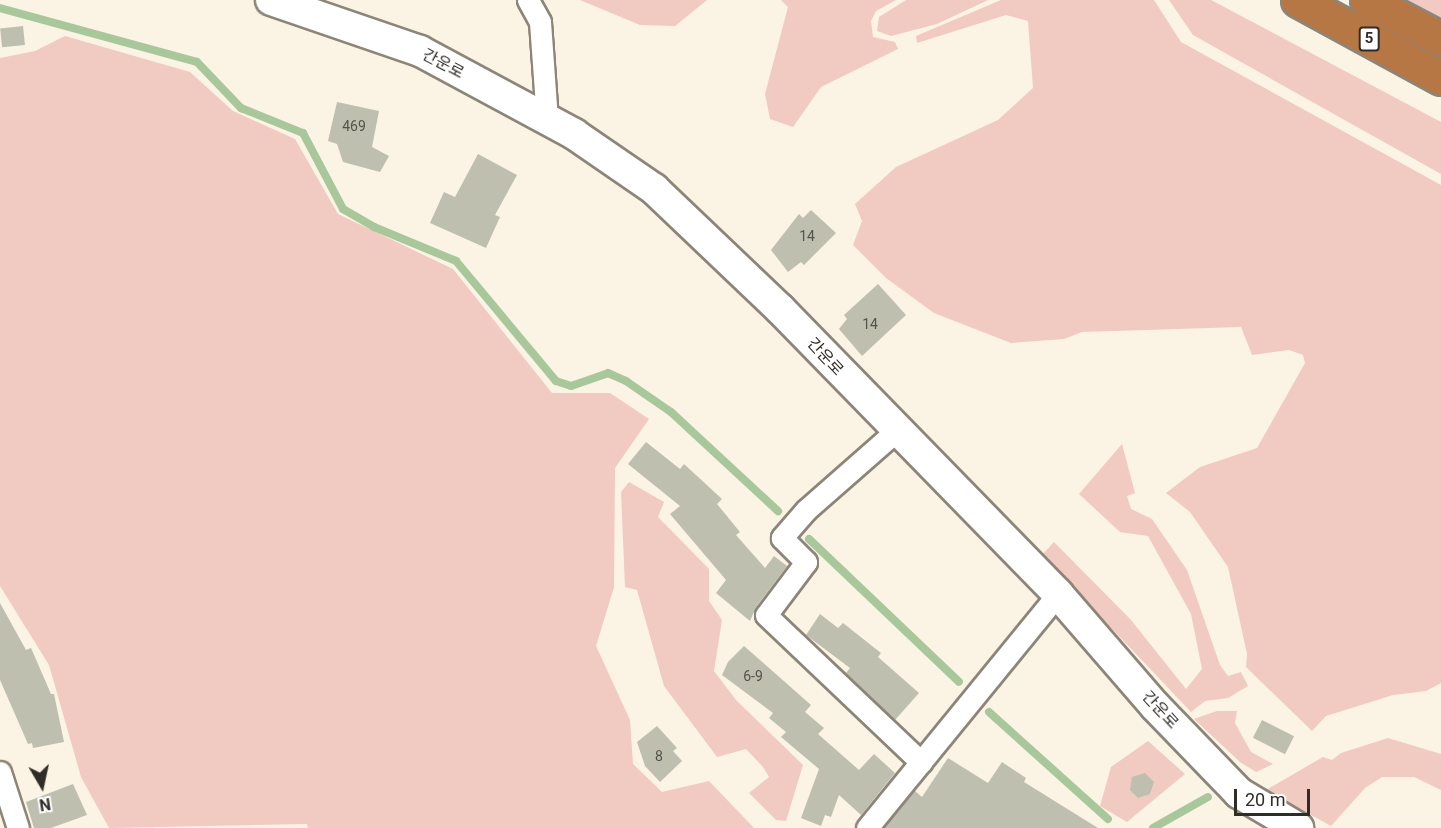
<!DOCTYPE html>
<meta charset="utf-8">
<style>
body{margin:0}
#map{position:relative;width:1441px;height:828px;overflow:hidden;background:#fbf3e4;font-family:Roboto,"Noto Sans KR",sans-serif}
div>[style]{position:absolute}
.green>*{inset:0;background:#f1cac2}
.stream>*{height:8px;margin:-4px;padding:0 4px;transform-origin:4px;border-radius:4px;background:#a8c79b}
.building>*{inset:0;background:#bebfaf;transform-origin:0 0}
.roads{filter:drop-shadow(2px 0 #8c8578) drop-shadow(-2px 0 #8c8578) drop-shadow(0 2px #8c8578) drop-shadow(0 -2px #8c8578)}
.street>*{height:21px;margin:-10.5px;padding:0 10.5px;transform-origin:10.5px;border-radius:10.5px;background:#fff}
.secondary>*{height:30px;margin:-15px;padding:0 15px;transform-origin:15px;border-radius:15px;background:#fff}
.highway>*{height:33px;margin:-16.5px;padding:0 16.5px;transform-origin:16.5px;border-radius:16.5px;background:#b77744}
span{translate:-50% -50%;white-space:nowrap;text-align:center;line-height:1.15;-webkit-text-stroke:5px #fff;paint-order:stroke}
.number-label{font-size:14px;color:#54524a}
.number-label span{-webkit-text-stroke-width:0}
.shield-label span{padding:2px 4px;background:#fff;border:2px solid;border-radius:4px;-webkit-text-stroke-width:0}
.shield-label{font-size:15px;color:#302d28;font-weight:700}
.street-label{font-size:16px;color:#302d28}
.north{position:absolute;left:12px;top:756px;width:60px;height:60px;-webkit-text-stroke:4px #fff;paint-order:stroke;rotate:171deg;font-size:16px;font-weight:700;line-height:24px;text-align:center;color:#302d28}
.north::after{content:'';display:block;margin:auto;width:21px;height:27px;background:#302d28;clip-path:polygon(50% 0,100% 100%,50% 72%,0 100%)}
.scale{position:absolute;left:1234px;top:789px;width:76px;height:27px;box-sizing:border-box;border:3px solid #302d28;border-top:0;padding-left:8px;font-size:18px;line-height:21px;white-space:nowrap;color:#302d28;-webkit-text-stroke:4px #fff;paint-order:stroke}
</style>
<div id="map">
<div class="green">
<div style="clip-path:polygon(580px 0,707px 0,675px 26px,640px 25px)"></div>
<div style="clip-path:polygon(781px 0,896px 0,876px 11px,871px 21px,873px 37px,895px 42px,898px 49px,821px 87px,793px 127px,770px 119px,765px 94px,788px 7px)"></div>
<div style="clip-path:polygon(906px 0,988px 0,937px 24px,891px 36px,877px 31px,879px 17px)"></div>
<div style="clip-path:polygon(1001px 0,1154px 0,1181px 42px,1441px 185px,1441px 683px,1426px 691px,1393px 695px,1326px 716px,1312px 731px,1246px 667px,1247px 654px,1228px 567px,1190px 512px,1166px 493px,1200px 467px,1257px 448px,1305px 363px,1303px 355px,1289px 350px,1252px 355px,1241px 327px,1082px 332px,1064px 339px,1011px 343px,934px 313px,886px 278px,853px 245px,862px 221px,855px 204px,896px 167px,998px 120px,1033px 88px,1028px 21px,1006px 15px,917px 43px,916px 36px)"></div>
<div style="clip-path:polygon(1169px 0,1211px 0,1441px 122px,1441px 174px,1193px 35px)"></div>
<div style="clip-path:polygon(1403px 0,1441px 0,1441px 20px)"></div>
<div style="clip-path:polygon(65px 36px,190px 72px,233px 111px,295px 139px,338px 214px,453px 269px,552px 393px,610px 393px,649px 419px,615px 468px,614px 587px,596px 646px,630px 720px,633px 764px,662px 792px,709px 781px,754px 828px,308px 828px,307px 824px,109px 828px,81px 777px,49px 665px,0 586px,0 58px,35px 51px)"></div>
<div style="clip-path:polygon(1122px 444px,1135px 493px,1127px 496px,1131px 509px,1152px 519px,1187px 570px,1220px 665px,1228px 676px,1241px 672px,1248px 686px,1228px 698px,1205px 701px,1191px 712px,1042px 555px,1054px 542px,1131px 620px,1186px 689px,1202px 669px,1191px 614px,1148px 536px,1120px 532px,1079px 494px)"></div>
<div style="clip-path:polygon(629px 482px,664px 502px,658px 517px,709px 569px,709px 601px,722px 620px,714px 671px,736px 700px,803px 765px,786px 821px,776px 820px,749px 793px,769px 777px,763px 767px,746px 749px,717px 757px,664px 686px,637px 590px,625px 587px,621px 492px)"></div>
<div style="clip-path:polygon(1217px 711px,1237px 711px,1235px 723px,1251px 752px,1273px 764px,1256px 772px,1240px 762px,1194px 719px)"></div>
<div style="clip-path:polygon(1388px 738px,1441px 754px,1441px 790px,1414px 777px,1382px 777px,1365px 788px,1331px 826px,1266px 790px,1323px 757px,1332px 760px,1341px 753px)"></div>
<div style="clip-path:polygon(1148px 741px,1185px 774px,1127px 822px,1100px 806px,1111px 767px)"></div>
</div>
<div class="stream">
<div style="left:0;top:8px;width:204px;rotate:15.3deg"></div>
<div style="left:197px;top:62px;width:64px;rotate:46.3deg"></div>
<div style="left:241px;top:108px;width:67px;rotate:22deg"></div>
<div style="left:303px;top:133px;width:86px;rotate:62.2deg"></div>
<div style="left:343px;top:209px;width:36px;rotate:30deg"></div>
<div style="left:374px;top:227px;width:89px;rotate:22.5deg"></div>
<div style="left:456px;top:261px;width:156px;rotate:50.2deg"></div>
<div style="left:556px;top:381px;width:16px;rotate:18deg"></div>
<div style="left:571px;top:386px;width:39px;rotate:-19deg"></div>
<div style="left:608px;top:373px;width:20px;rotate:24deg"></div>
<div style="left:626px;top:381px;width:55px;rotate:34.6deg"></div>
<div style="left:671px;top:412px;width:146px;rotate:42.8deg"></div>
<div style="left:809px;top:539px;width:207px;rotate:43.6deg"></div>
<div style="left:989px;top:712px;width:160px;rotate:42deg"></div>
<div style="left:1153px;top:828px;width:63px;rotate:-29.4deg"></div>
</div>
<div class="building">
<div style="left:23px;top:26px;width:19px;height:23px;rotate:84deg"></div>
<div style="clip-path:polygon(337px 102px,379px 111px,372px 147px,389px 156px,380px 172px,343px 162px,337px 144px,328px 141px)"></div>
<div style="clip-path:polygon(478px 154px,517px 175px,495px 215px,500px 217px,486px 248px,430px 223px,444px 192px,455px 197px)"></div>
<div style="clip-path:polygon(811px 210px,836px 233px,804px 265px,801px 262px,788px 272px,771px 250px,799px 214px,803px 218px)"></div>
<div style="clip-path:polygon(878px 284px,906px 315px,862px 356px,839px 329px,847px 319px,844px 315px)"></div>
<div style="clip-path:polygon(646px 442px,680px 469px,684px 464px,722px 499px,717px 504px,740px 532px,736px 535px,765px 568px,774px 556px,787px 566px,756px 607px,750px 621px,716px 593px,726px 580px,670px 514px,680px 506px,628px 464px)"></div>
<div style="clip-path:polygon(0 603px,26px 650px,31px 648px,51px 694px,54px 694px,64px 742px,33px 748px,32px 743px,28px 744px,0 680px)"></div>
<div style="clip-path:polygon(820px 614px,838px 628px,843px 623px,881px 653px,878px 657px,919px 693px,895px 720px,846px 673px,850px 668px,806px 635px)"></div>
<div style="clip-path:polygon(744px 646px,811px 705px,805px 712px,824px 728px,818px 734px,859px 770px,874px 754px,895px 773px,861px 815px,839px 795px,831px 817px,825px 815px,821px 826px,801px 818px,819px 769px,781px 737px,786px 732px,769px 718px,773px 713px,722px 675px,728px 662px)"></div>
<div style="left:1262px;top:720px;width:36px;height:20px;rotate:27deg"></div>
<div style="clip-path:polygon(657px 726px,677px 748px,673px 751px,682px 761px,660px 782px,645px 766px,637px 742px)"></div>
<div style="clip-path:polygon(948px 758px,988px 783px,1002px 762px,1026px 778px,1024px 782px,1098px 828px,883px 828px,914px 790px,922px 797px)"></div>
<div style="clip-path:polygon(1145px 773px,1154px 782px,1150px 794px,1138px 798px,1130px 790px,1132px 777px)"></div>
<div style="clip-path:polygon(73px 784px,87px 815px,51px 828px,34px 828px,26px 802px)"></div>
</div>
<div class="roads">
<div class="street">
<div style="left:528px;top:0;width:25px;rotate:61deg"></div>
<div style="left:540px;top:22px;width:98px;rotate:85.9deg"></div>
<div style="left:896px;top:431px;width:120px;rotate:138.7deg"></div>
<div style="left:806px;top:510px;width:37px;rotate:131deg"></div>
<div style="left:782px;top:538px;width:34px;rotate:45deg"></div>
<div style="left:806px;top:562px;width:66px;rotate:127deg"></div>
<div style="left:766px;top:615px;width:214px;rotate:43.5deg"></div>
<div style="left:0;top:772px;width:59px;rotate:72.2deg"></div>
<div style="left:867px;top:828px;width:302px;rotate:-50.8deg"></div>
</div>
<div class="secondary">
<div style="left:271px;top:0;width:157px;rotate:18.9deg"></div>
<div style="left:420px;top:51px;width:175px;rotate:28.3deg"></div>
<div style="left:574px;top:134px;width:97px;rotate:34.5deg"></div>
<div style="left:654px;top:189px;width:174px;rotate:43.6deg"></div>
<div style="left:780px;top:309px;width:398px;rotate:45.7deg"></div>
<div style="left:1058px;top:594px;width:148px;rotate:49.1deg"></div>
<div style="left:1155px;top:706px;width:121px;rotate:46deg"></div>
<div style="left:1239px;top:793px;width:69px;rotate:30.7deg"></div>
</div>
<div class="highway">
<div style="left:1298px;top:0;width:163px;rotate:28.6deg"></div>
<div style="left:1367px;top:0;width:84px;rotate:27.8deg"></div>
</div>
</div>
<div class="number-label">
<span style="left:354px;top:126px">469</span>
<span style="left:807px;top:236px">14</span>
<span style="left:870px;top:324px">14</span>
<span style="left:753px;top:676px">6-9</span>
<span style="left:659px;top:756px">8</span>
</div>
<div class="shield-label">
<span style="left:1369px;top:39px">5</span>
</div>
<div class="street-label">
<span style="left:443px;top:64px;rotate:28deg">간운로</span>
<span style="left:825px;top:357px;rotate:47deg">간운로</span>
<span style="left:1160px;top:710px;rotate:47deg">간운로</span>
</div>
<div class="north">N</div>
<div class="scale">20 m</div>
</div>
